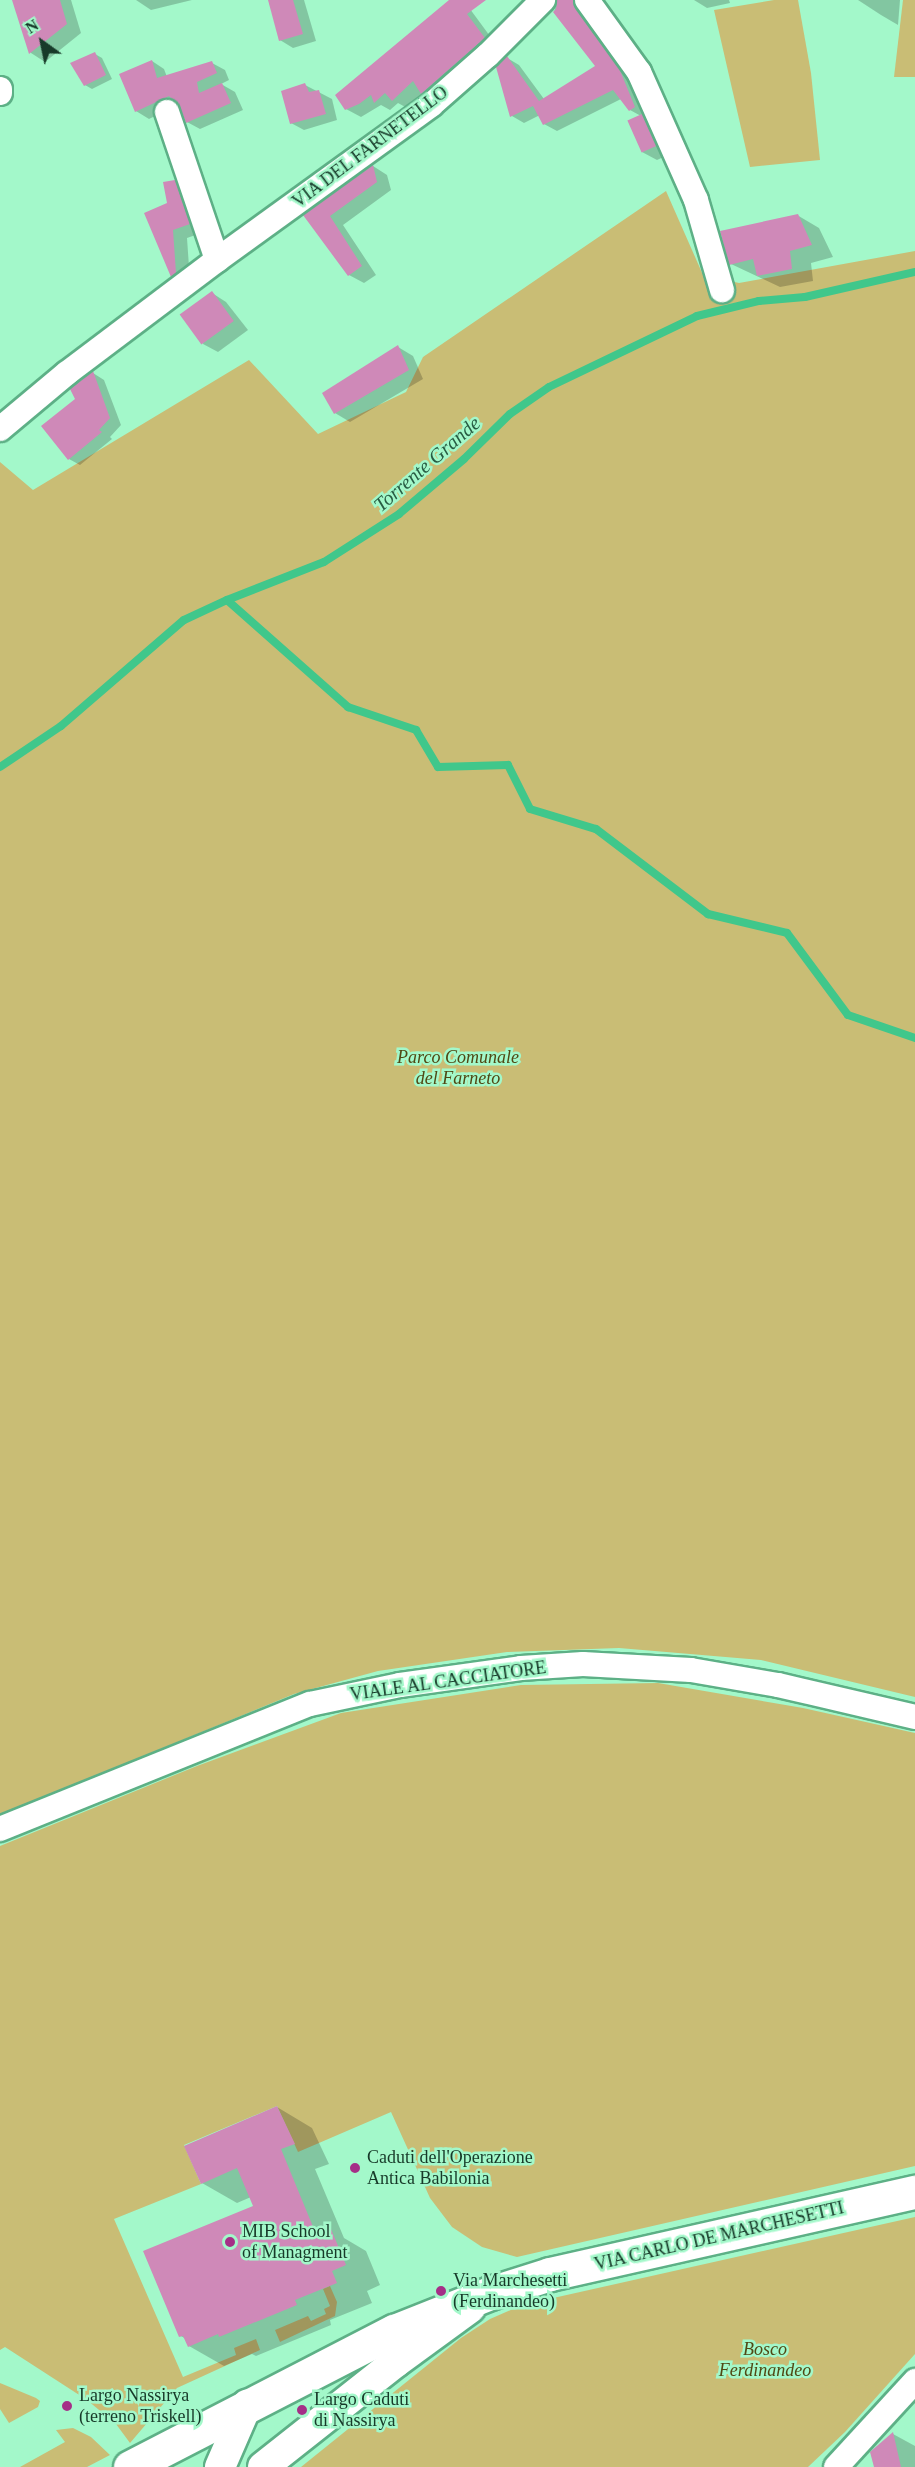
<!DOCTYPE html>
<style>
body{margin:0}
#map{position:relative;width:915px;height:2467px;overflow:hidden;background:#a3f8ca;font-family:Georgia,serif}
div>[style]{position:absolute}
.green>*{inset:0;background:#c9bd75}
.shadow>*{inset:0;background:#0003}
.stream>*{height:8px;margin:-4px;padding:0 4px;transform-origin:4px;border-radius:4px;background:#40c78b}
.building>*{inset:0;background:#cf89b8;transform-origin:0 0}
.roads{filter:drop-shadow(2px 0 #5db086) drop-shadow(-2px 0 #5db086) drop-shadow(0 2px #5db086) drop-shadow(0 -2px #5db086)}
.minor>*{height:24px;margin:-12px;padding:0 12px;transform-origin:12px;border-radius:12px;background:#fff}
.tertiary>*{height:30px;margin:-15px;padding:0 15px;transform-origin:15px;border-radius:15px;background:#fff}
.secondary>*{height:33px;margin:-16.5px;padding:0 16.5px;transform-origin:16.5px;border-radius:16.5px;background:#fff}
.dots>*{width:16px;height:16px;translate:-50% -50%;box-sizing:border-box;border:3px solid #a3f8ca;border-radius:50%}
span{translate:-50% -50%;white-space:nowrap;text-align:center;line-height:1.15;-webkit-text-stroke:5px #a3f8ca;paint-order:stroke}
.street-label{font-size:18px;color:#173a29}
.park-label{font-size:18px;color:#504814;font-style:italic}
.poi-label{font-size:18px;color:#173a29}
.left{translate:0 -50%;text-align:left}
.water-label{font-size:20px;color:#285c43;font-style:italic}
.north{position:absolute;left:12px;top:12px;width:60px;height:60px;-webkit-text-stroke:4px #a3f8ca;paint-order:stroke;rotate:327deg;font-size:16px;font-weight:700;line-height:24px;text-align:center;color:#173a29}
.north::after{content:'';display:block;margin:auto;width:21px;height:27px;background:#173a29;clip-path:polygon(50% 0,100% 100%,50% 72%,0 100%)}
</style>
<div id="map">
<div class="green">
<div style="clip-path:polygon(774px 0,798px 0,811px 73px,820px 160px,750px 167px,714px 10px)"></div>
<div style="clip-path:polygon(903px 0,915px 0,915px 77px,894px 77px)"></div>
<div style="clip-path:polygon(666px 191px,703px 275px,739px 283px,915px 251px,915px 1697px,761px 1660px,619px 1648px,507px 1652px,378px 1671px,294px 1694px,0 1815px,0 462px,33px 490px,249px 360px,318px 434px,406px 392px,423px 357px)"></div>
<div style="clip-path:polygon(658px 1683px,803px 1708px,915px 1733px,915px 2166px,517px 2257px,482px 2247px,452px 2227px,430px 2198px,391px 2112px,298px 2152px,277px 2106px,184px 2145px,201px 2184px,114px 2219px,183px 2377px,236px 2355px,234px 2348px,256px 2339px,260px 2350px,177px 2388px,130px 2443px,116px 2424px,87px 2400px,5px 2347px,0 2350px,0 1846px,197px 1766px,341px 1713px,521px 1685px)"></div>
<div style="clip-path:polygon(915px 2217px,915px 2354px,845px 2432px,808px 2467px,301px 2467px,461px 2338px,490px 2319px,522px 2305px)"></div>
<div style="clip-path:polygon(330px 2286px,337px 2302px,335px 2316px,280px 2342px,275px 2330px,308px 2316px,311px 2321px,326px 2314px,324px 2309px,330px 2306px,323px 2289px)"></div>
<div style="clip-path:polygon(0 2383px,36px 2398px,40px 2401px,38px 2407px,9px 2423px,0 2409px)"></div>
<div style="clip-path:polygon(73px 2428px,91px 2437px,110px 2455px,87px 2467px,20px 2467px,65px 2442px,56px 2430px)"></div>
</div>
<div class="shadow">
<div style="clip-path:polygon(14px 0,71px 0,81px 33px,45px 62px,31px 53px)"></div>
<div style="clip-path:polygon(136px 0,192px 0,151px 10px)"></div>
<div style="clip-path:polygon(269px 0,304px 0,316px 41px,293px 48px,280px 40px)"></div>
<div style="clip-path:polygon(558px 0,583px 0,631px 76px,646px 114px,643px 116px,657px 124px,670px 154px,657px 160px,642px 152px,641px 116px,630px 110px,621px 99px,557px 131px,544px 124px,540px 115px,524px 123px,512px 116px,498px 67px,507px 58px,519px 65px,544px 99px,597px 67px,554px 12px)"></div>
<div style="clip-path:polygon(694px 0,729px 0,730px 3px,707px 8px)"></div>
<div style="clip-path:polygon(858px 0,900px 0,898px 25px,881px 15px)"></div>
<div style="clip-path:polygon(470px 9px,498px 47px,437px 101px,423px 93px,407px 108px,398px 103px,390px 110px,381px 105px,361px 117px,346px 109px)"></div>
<div style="clip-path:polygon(95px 54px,102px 58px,112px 79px,92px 89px,85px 85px)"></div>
<div style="clip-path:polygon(152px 61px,164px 69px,167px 77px,212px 63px,225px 70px,229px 80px,221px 84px,235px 92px,243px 110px,200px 129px,187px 122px,179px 104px,149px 119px,136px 111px)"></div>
<div style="clip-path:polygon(305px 85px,332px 99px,337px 120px,304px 130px,291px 123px)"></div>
<div style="clip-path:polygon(373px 166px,387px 175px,391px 190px,343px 225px,376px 275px,364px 283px,349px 275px,305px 215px)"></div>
<div style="clip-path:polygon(175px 181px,189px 190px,204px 232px,187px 238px,190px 281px,187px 284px,172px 276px,169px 204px)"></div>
<div style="clip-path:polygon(797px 215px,819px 228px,833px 257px,811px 263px,813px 281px,780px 287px,731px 264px)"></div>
<div style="clip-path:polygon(212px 293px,226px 302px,248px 330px,218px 352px,203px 344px)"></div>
<div style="clip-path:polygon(398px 347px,413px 356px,423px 379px,350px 422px,335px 413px)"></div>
<div style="clip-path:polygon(93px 373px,104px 380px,121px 425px,110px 437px,112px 439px,80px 465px,69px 459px,77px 400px)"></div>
<div style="clip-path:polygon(277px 2107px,312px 2128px,329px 2164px,315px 2169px,344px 2238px,366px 2251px,380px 2285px,367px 2291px,372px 2303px,330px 2320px,331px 2325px,256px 2356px,252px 2354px,224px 2366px,189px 2346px,186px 2339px,181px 2336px,255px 2207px,251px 2197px,237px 2203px,202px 2183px)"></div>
<div style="clip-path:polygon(893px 2434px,915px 2446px,915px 2467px,875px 2467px)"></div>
</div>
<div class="stream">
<div style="left:227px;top:600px;width:162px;rotate:41.5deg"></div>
<div style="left:348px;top:707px;width:72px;rotate:18.7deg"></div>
<div style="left:416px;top:730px;width:43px;rotate:59.3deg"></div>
<div style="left:438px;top:767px;width:70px;rotate:-1.6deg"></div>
<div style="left:508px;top:765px;width:49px;rotate:63.4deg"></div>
<div style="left:530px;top:809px;width:69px;rotate:16.9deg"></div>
<div style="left:596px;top:829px;width:141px;rotate:37.2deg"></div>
<div style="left:708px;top:914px;width:81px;rotate:13.5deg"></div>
<div style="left:787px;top:933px;width:102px;rotate:53.4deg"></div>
<div style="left:848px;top:1015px;width:71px;rotate:18.9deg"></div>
<div style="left:0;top:767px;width:73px;rotate:-33.9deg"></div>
<div style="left:61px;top:726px;width:162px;rotate:-40.8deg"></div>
<div style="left:184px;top:620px;width:47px;rotate:-24.9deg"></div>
<div style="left:227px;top:600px;width:104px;rotate:-21.4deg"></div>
<div style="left:324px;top:562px;width:89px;rotate:-32.6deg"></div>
<div style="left:399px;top:514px;width:85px;rotate:-40.2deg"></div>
<div style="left:464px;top:459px;width:64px;rotate:-44.4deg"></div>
<div style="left:510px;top:414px;width:47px;rotate:-34.7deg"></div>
<div style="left:549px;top:387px;width:164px;rotate:-25.6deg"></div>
<div style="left:697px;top:316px;width:64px;rotate:-13.6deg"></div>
<div style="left:759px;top:301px;width:46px;rotate:-5deg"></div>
<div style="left:805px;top:297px;width:113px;rotate:-12.8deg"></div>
</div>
<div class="building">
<div style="clip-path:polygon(12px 0,60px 0,67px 24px,29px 54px)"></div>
<div style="clip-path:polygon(268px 0,293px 0,303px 34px,279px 41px)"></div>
<div style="clip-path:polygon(449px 0,486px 0,467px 14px,485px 38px,421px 94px,413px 81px,392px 101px,385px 93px,374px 103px,371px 95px,359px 104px,345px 110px,335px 95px)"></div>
<div style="clip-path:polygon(557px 0,573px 0,575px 8px,619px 68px,635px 107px,629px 111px,613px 90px,543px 125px,533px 106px,510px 117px,496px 67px,507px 56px,539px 101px,595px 66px,553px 12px,556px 9px)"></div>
<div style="clip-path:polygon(95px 52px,106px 75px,84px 86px,70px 63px)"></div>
<div style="clip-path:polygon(152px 60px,157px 78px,212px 61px,217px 73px,197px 82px,199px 93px,222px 83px,231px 103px,186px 123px,180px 107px,169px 96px,135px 112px,119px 74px)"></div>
<div style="clip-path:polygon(305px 83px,309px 92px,319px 90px,326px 114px,290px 124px,281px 91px)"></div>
<div style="left:642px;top:114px;width:35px;height:16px;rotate:66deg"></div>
<div style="clip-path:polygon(373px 165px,377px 182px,330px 216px,362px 266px,348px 276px,303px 215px)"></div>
<div style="clip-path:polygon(175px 180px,190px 224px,173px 230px,176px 273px,171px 277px,144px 213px,167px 203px,163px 182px)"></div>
<div style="clip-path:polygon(798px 214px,812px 245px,790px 251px,792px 269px,757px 276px,753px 259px,729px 265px,720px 231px)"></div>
<div style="left:212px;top:291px;width:37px;height:40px;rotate:54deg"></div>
<div style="clip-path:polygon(398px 345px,409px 370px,334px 414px,322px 393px)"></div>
<div style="clip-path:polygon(93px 371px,110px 418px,99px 430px,102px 432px,68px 460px,41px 426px,75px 399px,70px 389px)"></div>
<div style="clip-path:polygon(277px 2106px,295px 2144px,281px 2149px,316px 2234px,331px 2229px,346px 2265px,332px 2271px,337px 2283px,295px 2300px,297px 2305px,219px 2337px,218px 2334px,188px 2347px,183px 2336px,179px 2337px,143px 2251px,253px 2206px,237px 2168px,201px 2184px,184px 2146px)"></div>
<div style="clip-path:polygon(893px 2432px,901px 2467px,874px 2467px,870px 2452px)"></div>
</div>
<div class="roads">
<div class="minor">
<div style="left:587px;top:0;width:89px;rotate:54.2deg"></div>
<div style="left:639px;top:72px;width:140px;rotate:66deg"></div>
<div style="left:696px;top:200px;width:94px;rotate:73.9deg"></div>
<div style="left:0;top:89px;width:4px;rotate:90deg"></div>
<div style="left:167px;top:112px;width:156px;rotate:71.3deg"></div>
<div style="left:0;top:429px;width:87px;rotate:-39.9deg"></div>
<div style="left:67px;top:373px;width:188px;rotate:-37deg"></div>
<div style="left:217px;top:260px;width:264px;rotate:-35.9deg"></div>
<div style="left:431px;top:105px;width:76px;rotate:-41.3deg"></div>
<div style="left:488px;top:55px;width:78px;rotate:-45deg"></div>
<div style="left:0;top:1829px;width:334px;rotate:-22deg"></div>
<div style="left:310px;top:1704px;width:92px;rotate:-11.9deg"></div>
<div style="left:400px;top:1685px;width:122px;rotate:-8deg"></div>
<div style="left:521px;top:1668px;width:62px;rotate:-3.7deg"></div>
<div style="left:583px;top:1664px;width:108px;rotate:3.2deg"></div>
<div style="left:691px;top:1670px;width:88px;rotate:9.8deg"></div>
<div style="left:778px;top:1685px;width:141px;rotate:13.1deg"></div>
<div style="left:836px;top:2467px;width:117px;rotate:-47.4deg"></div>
</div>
<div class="tertiary">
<div style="left:220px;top:2467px;width:68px;rotate:-66.5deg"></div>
<div style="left:263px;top:2467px;width:169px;rotate:-38.3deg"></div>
<div style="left:396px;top:2362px;width:92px;rotate:-36.1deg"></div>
</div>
<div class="secondary">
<div style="left:130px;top:2467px;width:297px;rotate:-27.3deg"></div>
<div style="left:394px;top:2331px;width:103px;rotate:-21.6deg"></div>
<div style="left:490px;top:2293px;width:63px;rotate:-17.6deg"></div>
<div style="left:550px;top:2274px;width:374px;rotate:-12.7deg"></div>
</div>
</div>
<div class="dots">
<div style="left:355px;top:2168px;background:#a52f87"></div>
<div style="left:230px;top:2242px;background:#a52f87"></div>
<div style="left:441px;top:2291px;background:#a52f87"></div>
<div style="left:67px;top:2406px;background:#a52f87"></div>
<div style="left:302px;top:2410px;background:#a52f87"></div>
</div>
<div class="street-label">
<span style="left:370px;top:147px;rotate:-37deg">VIA DEL FARNETELLO</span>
<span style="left:448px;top:1681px;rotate:-8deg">VIALE AL CACCIATORE</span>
<span style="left:719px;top:2236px;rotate:-13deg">VIA CARLO DE MARCHESETTI</span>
</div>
<div class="park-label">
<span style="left:458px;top:1068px">Parco Comunale<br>del Farneto</span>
<span style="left:765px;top:2360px">Bosco<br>Ferdinandeo</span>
</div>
<div class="poi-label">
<span class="left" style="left:367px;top:2168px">Caduti dell'Operazione<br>Antica Babilonia</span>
<span class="left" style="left:242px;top:2242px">MIB School<br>of Managment</span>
<span class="left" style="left:453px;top:2291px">Via Marchesetti<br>(Ferdinandeo)</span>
<span class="left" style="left:79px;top:2406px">Largo Nassirya<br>(terreno Triskell)</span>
<span class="left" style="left:314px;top:2410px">Largo Caduti<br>di Nassirya</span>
</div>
<div class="water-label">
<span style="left:427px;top:464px;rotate:-41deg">Torrente Grande</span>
</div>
<div class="north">N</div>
</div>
